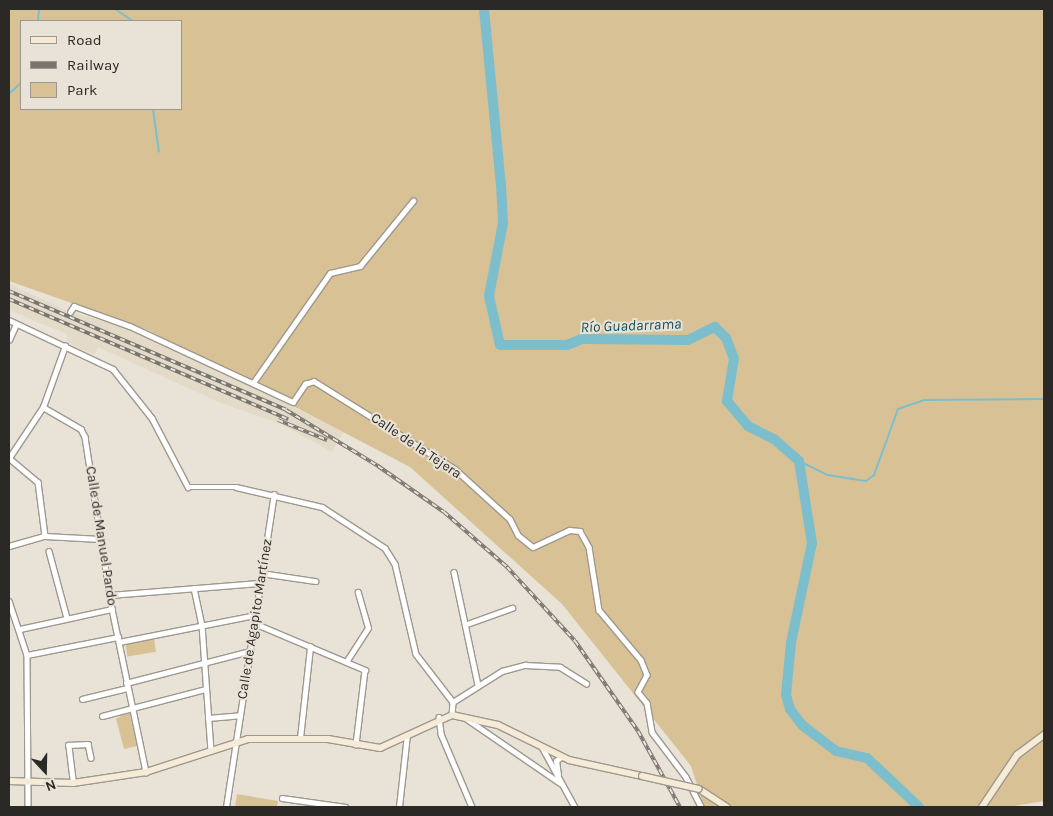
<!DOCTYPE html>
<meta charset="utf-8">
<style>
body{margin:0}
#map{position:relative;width:1053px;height:816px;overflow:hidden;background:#e8e2d7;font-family:Karla,sans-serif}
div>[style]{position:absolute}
.built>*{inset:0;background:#e3dac7}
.green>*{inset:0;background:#d8c295;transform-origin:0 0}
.stream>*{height:2px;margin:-1px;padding:0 1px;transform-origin:1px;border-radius:1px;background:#7dbecd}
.river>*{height:10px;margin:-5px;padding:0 5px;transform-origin:5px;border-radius:5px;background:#7dbecd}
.roads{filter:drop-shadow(1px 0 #9e988e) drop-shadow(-1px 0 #9e988e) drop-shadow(0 1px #9e988e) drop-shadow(0 -1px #9e988e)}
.street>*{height:4.5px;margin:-2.25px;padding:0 2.25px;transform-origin:2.25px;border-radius:2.25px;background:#fff}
.secondary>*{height:6px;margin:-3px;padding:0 3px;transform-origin:3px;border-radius:3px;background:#f5ebd6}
.rail>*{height:4px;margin-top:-2px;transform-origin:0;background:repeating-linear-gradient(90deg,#e8e2d7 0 5.5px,#79756e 0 11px);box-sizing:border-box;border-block:1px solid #79756e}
.bridges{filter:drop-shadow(1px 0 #9e988e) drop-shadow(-1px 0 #9e988e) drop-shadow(0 1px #9e988e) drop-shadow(0 -1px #9e988e)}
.secondary-bridge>*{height:6px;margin:-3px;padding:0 3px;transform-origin:3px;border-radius:3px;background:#f5ebd6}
span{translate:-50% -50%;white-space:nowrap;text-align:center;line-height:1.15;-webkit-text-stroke:4px #e8e2d7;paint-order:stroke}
.street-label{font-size:14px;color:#2b2925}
.water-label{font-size:15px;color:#164f5a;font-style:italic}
.frame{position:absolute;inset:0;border:10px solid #2b2925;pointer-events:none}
.legend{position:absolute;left:20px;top:20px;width:162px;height:90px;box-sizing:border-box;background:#e8e2d7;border:1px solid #9c9890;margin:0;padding:6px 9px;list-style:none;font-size:15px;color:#2b2925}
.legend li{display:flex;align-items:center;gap:10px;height:25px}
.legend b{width:25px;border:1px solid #9c9890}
.north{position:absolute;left:20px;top:746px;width:50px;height:50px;-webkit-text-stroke:4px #e8e2d7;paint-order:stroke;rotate:159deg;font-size:14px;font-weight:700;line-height:20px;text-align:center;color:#2b2925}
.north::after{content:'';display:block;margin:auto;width:18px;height:22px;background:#2b2925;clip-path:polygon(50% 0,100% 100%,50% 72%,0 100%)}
</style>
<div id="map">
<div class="built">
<div style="clip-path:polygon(9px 284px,70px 312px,128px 328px,179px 350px,343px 432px,332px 452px,281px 424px,221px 403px,98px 347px,95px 354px,82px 350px,67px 341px,67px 334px,9px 310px)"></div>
</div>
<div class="green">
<div style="clip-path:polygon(evenodd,9px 9px,1044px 9px,1044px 801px,1009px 807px,704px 807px,691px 766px,562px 604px,410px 467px,148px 330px,9px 281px,9px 9px,21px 21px,181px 21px,181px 109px,21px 109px,21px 21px)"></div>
<div style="left:154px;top:639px;width:13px;height:29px;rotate:81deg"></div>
<div style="clip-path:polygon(129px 711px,137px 746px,124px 749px,116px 719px)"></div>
<div style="clip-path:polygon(237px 794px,278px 801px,277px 807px,235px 807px)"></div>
</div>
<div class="stream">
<div style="left:115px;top:9px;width:22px;rotate:34deg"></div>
<div style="left:38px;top:21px;width:12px;rotate:-85deg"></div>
<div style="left:21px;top:68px;width:1px;rotate:90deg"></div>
<div style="left:9px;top:94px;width:16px;rotate:-43deg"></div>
<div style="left:153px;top:109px;width:43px;rotate:82.1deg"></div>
<div style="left:799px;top:461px;width:32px;rotate:26deg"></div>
<div style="left:828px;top:475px;width:38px;rotate:9deg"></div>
<div style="left:866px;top:481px;width:10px;rotate:-37deg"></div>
<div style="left:874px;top:475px;width:70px;rotate:-70deg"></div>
<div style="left:898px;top:409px;width:28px;rotate:-19deg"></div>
<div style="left:924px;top:400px;width:120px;rotate:-0.5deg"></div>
</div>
<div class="river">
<div style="left:484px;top:9px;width:176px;rotate:84.5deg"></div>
<div style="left:501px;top:184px;width:39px;rotate:87deg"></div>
<div style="left:503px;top:223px;width:74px;rotate:100.9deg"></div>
<div style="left:489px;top:296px;width:50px;rotate:77.3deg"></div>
<div style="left:500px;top:345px;width:67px"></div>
<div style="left:567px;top:345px;width:16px;rotate:-22deg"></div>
<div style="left:582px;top:339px;width:106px;rotate:0.5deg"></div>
<div style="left:688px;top:340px;width:30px;rotate:-26deg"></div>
<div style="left:715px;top:327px;width:16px;rotate:45deg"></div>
<div style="left:726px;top:338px;width:22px;rotate:69deg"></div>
<div style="left:734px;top:359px;width:43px;rotate:99.5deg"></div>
<div style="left:727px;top:401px;width:33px;rotate:50deg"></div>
<div style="left:748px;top:426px;width:29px;rotate:27deg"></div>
<div style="left:774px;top:439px;width:33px;rotate:41deg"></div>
<div style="left:799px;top:461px;width:83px;rotate:81deg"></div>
<div style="left:812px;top:543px;width:102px;rotate:101.9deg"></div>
<div style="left:791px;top:643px;width:52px;rotate:95.5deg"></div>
<div style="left:786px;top:695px;width:15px;rotate:74deg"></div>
<div style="left:790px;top:709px;width:20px;rotate:53deg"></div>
<div style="left:802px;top:725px;width:43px;rotate:37.4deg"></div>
<div style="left:836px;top:751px;width:32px;rotate:13deg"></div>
<div style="left:867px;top:758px;width:71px;rotate:43.3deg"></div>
</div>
<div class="roads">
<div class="street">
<div style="left:70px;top:312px;width:7px;rotate:-56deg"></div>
<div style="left:74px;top:306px;width:59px;rotate:19.7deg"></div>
<div style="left:130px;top:326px;width:180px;rotate:25deg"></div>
<div style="left:293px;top:402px;width:22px;rotate:-56deg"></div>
<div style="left:305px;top:384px;width:9px;rotate:-18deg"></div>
<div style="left:314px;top:381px;width:166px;rotate:32deg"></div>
<div style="left:455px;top:469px;width:74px;rotate:42.3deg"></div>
<div style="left:510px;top:519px;width:18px;rotate:63deg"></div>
<div style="left:518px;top:535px;width:19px;rotate:39deg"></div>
<div style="left:533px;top:547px;width:40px;rotate:-25deg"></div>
<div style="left:569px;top:530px;width:11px;rotate:5deg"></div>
<div style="left:580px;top:531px;width:18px;rotate:61deg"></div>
<div style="left:589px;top:547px;width:64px;rotate:81deg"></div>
<div style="left:599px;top:610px;width:65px;rotate:50deg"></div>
<div style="left:641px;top:660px;width:16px;rotate:68deg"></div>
<div style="left:647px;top:675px;width:19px;rotate:118deg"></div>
<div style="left:638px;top:692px;width:14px;rotate:51deg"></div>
<div style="left:647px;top:703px;width:29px;rotate:80deg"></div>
<div style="left:652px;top:732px;width:56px;rotate:52.9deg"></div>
<div style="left:686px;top:777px;width:34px;rotate:63deg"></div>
<div style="left:9px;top:320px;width:115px;rotate:25.2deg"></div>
<div style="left:113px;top:369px;width:63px;rotate:51.5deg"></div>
<div style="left:152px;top:418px;width:78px;rotate:62.4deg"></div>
<div style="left:188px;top:487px;width:48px"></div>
<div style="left:236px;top:487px;width:88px;rotate:13.1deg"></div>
<div style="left:322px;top:507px;width:75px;rotate:33.1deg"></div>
<div style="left:385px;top:548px;width:19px;rotate:58deg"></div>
<div style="left:395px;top:564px;width:92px;rotate:76.9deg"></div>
<div style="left:416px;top:654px;width:61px;rotate:52.4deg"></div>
<div style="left:453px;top:702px;width:13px;rotate:94deg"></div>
<div style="left:9px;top:340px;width:17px;rotate:-66deg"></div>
<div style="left:253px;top:383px;width:134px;rotate:-55deg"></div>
<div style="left:330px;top:273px;width:31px;rotate:-13deg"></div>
<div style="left:360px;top:266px;width:84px;rotate:-50.8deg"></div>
<div style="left:43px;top:407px;width:44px;rotate:30.1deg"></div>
<div style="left:81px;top:429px;width:9px;rotate:63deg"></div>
<div style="left:85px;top:437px;width:174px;rotate:81.1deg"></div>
<div style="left:112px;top:609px;width:167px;rotate:78.2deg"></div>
<div style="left:9px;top:458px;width:61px;rotate:-56.3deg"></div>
<div style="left:43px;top:407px;width:65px;rotate:-70.2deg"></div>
<div style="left:9px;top:458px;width:38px;rotate:40deg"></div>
<div style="left:38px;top:482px;width:54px;rotate:82.6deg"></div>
<div style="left:9px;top:546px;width:37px;rotate:-16deg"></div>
<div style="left:45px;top:536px;width:55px;rotate:3.1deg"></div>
<div style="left:49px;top:551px;width:69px;rotate:75deg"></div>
<div style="left:454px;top:572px;width:116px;rotate:78deg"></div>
<div style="left:261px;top:573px;width:55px;rotate:8.4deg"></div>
<div style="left:194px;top:588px;width:38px;rotate:78deg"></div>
<div style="left:202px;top:625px;width:126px;rotate:85.9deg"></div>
<div style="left:110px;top:595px;width:149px;rotate:-4.6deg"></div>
<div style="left:9px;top:601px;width:57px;rotate:71.6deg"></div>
<div style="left:27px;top:655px;width:152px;rotate:89.6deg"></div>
<div style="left:254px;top:623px;width:121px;rotate:22.9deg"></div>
<div style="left:365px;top:670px;width:75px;rotate:96.9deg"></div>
<div style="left:467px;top:624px;width:48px;rotate:-19.6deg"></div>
<div style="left:20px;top:629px;width:94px;rotate:-12.3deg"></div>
<div style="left:119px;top:642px;width:139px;rotate:-11.2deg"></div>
<div style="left:27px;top:655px;width:93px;rotate:-11.2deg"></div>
<div style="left:346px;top:662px;width:40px;rotate:-57.1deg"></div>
<div style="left:368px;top:628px;width:37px;rotate:-106deg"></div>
<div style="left:126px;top:683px;width:128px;rotate:-14.5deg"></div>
<div style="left:82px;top:699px;width:46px;rotate:-13.7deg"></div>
<div style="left:453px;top:702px;width:58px;rotate:-32.3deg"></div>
<div style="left:502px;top:671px;width:24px;rotate:-15deg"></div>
<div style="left:525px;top:665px;width:35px;rotate:3deg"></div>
<div style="left:560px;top:667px;width:31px;rotate:32deg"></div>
<div style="left:102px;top:716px;width:107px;rotate:-14.6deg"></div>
<div style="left:439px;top:717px;width:17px;rotate:83deg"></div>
<div style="left:441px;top:734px;width:79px;rotate:67deg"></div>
<div style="left:208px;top:718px;width:32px;rotate:-5deg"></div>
<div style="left:467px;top:719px;width:113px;rotate:34.5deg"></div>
<div style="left:300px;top:738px;width:92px;rotate:-83.7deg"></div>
<div style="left:542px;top:747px;width:68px;rotate:61.2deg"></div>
<div style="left:558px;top:775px;width:14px;rotate:-98deg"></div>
<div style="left:556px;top:761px;width:6px;rotate:-39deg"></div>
<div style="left:73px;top:783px;width:38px;rotate:-97deg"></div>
<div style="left:68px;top:745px;width:20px;rotate:-3deg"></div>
<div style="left:88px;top:744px;width:14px;rotate:78deg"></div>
<div style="left:282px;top:798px;width:64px;rotate:8.1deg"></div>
<div style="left:226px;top:807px;width:316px;rotate:-81.3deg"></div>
<div style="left:399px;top:807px;width:72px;rotate:-83.7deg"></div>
</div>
<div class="secondary">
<div style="left:9px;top:781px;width:64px;rotate:1.8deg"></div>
<div style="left:73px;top:783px;width:74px;rotate:-8.6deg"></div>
<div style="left:146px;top:772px;width:107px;rotate:-17.9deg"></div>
<div style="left:248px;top:739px;width:80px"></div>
<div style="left:328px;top:739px;width:53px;rotate:9.8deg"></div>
<div style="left:380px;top:748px;width:79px;rotate:-24.6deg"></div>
<div style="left:452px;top:715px;width:47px;rotate:12.3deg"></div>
<div style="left:498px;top:725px;width:79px;rotate:26.2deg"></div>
<div style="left:569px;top:760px;width:75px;rotate:12.4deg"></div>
<div style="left:699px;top:789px;width:33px;rotate:33deg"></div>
<div style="left:982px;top:807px;width:63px;rotate:-56.1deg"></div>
<div style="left:1017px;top:755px;width:34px;rotate:-37deg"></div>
</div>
</div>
<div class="rail">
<div style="left:9px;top:291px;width:301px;rotate:23.2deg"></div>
<div style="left:286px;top:410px;width:108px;rotate:31.3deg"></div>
<div style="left:378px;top:466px;width:80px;rotate:34.9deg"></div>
<div style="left:444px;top:512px;width:84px;rotate:41.1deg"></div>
<div style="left:507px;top:567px;width:100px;rotate:47.4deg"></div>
<div style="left:575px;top:641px;width:110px;rotate:55deg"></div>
<div style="left:638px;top:731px;width:87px;rotate:61.1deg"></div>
<div style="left:9px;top:299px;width:304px;rotate:23.3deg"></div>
<div style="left:278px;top:420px;width:53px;rotate:22.2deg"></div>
</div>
<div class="bridges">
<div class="secondary-bridge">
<div style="left:642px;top:776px;width:58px;rotate:12.8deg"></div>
</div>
</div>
<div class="street-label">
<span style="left:416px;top:446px;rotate:34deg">Calle de la Tejera</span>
<span style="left:101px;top:536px;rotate:81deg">Calle de Manuel Pardo</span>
<span style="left:255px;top:619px;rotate:-81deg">Calle de Agapito Martínez</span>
</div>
<div class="water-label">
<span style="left:631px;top:326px;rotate:-2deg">Río Guadarrama</span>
</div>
<div class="frame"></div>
<ul class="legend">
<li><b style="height:6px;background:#f5ebd6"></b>Road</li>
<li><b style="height:6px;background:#79756e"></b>Railway</li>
<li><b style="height:14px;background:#d8c295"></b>Park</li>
</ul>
<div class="north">N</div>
</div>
